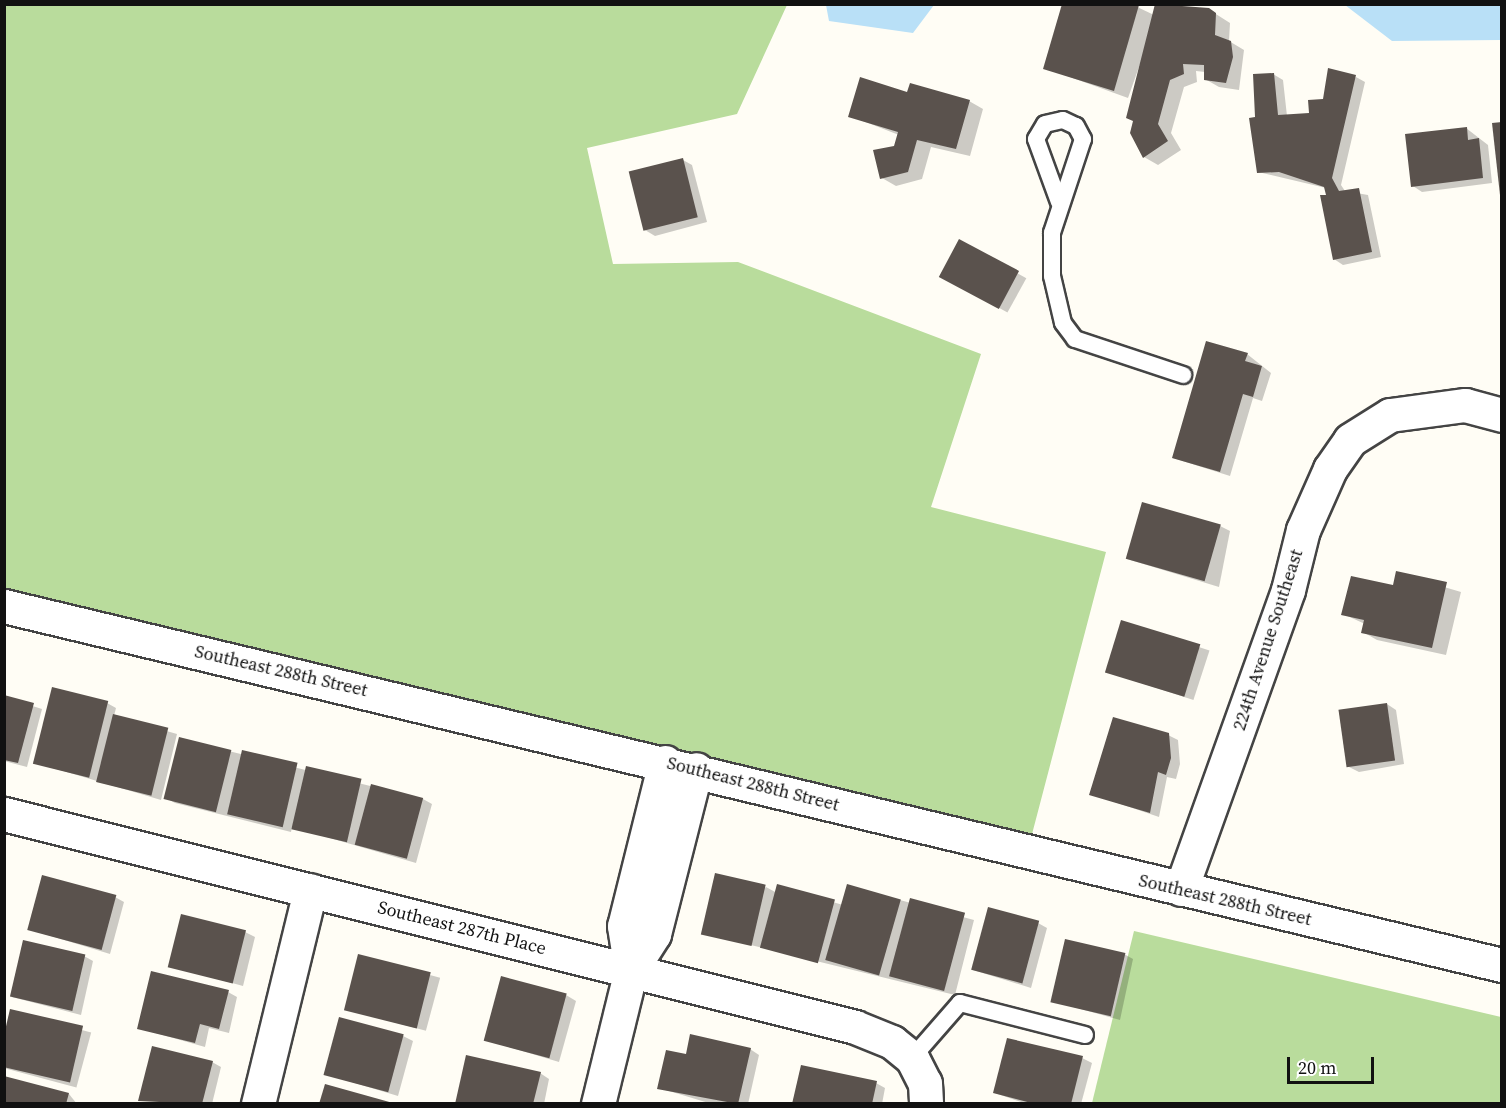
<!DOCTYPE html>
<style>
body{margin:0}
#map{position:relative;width:1506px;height:1108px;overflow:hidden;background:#fffdf5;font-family:"Source Serif 4",serif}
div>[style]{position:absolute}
.forest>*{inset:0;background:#b9dc9c}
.water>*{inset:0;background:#b9e0f7}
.shadow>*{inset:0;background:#0003;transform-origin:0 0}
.building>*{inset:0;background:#5a524d;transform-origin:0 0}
.roads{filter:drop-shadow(2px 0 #444) drop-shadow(-2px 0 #444) drop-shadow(0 2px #444) drop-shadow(0 -2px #444)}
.service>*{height:16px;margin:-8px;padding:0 8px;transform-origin:8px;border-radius:8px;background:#fff}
.minor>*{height:33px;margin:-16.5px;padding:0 16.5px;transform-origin:16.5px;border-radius:16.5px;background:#fff}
.tertiary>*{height:33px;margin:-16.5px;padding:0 16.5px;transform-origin:16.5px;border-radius:16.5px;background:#fff}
span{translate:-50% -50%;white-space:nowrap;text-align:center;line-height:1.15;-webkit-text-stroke:6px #fff;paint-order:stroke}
.street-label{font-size:18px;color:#111}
.frame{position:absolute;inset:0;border:6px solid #111;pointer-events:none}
.scale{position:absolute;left:1287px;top:1057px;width:87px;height:27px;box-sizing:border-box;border:3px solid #111;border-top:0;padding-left:8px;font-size:18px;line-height:21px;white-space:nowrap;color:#111;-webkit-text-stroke:4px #fff;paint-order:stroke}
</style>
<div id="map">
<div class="forest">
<div style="clip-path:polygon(5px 4px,787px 5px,737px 114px,587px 148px,613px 264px,738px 262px,981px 354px,931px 507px,1106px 552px,1031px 838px,5px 590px)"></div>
<div style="clip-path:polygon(1134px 931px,1501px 1017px,1501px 1103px,1092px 1103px)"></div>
</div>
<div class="water">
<div style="clip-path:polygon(826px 5px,826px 4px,934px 5px,913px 33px,829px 21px)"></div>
<div style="clip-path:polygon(1345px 5px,1501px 5px,1501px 40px,1392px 41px)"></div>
</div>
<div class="shadow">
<div style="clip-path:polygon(1064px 4px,1131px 4px,1154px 15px,1156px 4px,1208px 9px,1230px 23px,1229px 41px,1244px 50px,1239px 90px,1219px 87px,1205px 79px,1205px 72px,1196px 71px,1197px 82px,1184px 87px,1171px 133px,1181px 150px,1158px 165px,1144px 157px,1145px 50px,1128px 98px,1045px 68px)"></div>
<div style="clip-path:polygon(1273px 74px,1283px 80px,1287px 116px,1310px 115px,1356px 77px,1365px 82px,1341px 185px,1345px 191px,1368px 195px,1381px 257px,1343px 265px,1334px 259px,1326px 188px,1258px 172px,1256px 118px)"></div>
<div style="clip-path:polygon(908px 94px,969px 101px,983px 109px,970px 156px,931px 147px,922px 179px,896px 186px,882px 178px,899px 135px,850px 116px)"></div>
<div style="clip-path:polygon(1466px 128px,1488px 145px,1492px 183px,1422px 192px,1413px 186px)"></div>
<div style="clip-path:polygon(683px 160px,692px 165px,707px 222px,655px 236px,645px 230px)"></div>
<div style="left:959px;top:241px;width:77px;height:39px;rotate:29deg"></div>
<div style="clip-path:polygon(1247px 354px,1271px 373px,1262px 401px,1253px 398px,1230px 476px,1173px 458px)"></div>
<div style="clip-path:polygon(1220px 526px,1230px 531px,1219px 587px,1127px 559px)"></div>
<div style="clip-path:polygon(1397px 573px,1461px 592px,1446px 655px,1377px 640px,1363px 632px,1365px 624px,1343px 614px,1394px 587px)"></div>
<div style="left:1122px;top:622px;width:92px;height:52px;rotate:18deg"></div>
<div style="clip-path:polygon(4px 697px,42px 709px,27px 767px,4px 761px)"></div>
<div style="clip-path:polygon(107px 703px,116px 708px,114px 716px,177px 734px,161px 800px,33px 762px)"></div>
<div style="clip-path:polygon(1387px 704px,1396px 710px,1404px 764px,1359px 772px,1349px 767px)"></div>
<div style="clip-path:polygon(1168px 735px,1178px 740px,1180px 764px,1176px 779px,1167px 777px,1159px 817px,1091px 794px)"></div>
<div style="clip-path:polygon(180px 739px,423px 799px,432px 804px,416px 863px,292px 827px,291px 832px,175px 803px,166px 798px)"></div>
<div style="clip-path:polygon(778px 886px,843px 905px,848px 886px,974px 920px,955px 995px,702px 933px,766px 887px,777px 893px)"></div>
<div style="clip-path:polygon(115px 897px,124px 902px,110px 954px,28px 929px)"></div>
<div style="clip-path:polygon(1038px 923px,1047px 928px,1031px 988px,973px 970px)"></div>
<div style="clip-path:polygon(245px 932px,255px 937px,243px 986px,170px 966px)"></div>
<div style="clip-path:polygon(1124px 954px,1133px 959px,1120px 1020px,1052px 1001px)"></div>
<div style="clip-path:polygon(84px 956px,93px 961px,81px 1015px,12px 997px)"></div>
<div style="left:359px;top:956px;width:84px;height:55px;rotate:15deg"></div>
<div style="clip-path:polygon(228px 992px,237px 997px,229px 1033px,209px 1028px,205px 1047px,138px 1028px)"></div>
<div style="clip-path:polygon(566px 995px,576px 1001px,559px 1062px,486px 1040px)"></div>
<div style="left:11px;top:1011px;width:83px;height:57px;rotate:15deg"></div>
<div style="clip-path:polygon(403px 1036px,413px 1041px,398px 1096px,325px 1074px)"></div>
<div style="clip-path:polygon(750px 1049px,759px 1055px,748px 1104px,712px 1104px,659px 1088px,687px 1056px)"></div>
<div style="clip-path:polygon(1082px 1058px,1092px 1063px,1081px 1104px,1027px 1104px,995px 1093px)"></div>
<div style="clip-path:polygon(212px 1062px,221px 1067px,212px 1104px,140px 1100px)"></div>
<div style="clip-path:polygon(540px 1073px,549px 1079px,544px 1104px,456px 1104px)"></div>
<div style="clip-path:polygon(876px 1083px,885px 1088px,882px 1104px,794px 1104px)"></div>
<div style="clip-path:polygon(69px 1094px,77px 1104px,4px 1104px)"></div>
</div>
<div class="building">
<div style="clip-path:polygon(1062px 4px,1139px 5px,1114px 91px,1043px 69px)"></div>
<div style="clip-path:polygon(1155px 4px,1209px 8px,1216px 13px,1215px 35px,1231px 41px,1233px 57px,1226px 83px,1204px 80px,1204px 65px,1183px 64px,1184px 74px,1170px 80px,1158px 124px,1168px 141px,1143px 158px,1130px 133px,1133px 121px,1126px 118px)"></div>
<div style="clip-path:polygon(1328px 68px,1356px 75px,1332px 178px,1339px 191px,1359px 188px,1372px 252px,1333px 260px,1320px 195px,1326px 195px,1324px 187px,1279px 172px,1257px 173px,1249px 118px,1255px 117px,1253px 74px,1274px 73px,1278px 115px,1309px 113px,1308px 100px,1323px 99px)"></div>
<div style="clip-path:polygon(860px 77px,907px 92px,910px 83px,970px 100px,956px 149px,917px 140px,908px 172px,880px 179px,873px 150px,894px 146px,898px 132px,848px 117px)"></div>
<div style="clip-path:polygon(1502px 122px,1502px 195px,1500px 195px,1492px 123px)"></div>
<div style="clip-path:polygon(1467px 127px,1468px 140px,1479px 138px,1483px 178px,1411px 187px,1405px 134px)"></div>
<div style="left:683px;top:158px;width:61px;height:56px;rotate:76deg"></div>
<div style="left:959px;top:239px;width:68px;height:43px;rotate:28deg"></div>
<div style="clip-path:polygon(1206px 341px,1248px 353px,1245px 361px,1262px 366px,1253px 397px,1243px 394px,1220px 472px,1172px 458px)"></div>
<div style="left:1142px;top:502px;width:82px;height:59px;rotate:16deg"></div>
<div style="clip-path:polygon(1396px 571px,1447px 582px,1432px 648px,1361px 633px,1364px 620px,1341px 615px,1351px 576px,1393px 585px)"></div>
<div style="left:1121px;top:620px;width:83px;height:55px;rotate:17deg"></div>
<div style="left:52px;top:687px;width:58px;height:79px;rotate:14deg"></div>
<div style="clip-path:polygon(4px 695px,34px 703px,18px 763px,4px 760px)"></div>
<div style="left:1387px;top:703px;width:58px;height:49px;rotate:82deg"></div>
<div style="left:113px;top:714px;width:57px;height:70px;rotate:14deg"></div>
<div style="clip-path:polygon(1113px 717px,1169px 733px,1171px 758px,1166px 775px,1158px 772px,1150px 813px,1089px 795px)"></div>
<div style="left:179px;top:737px;width:54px;height:64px;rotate:14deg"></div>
<div style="left:242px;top:750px;width:57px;height:66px;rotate:13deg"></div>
<div style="left:306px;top:766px;width:57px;height:65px;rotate:13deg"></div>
<div style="left:371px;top:784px;width:54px;height:63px;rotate:15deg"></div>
<div style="left:715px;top:873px;width:52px;height:63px;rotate:13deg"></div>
<div style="left:42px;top:875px;width:77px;height:57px;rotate:15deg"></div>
<div style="left:777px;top:884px;width:60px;height:66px;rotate:15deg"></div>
<div style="left:847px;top:884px;width:56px;height:79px;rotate:16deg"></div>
<div style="left:910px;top:898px;width:57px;height:81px;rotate:15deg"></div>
<div style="left:988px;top:907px;width:53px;height:65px;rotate:15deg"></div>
<div style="left:181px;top:914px;width:67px;height:55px;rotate:14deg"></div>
<div style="left:1065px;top:939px;width:62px;height:65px;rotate:13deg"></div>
<div style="left:23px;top:940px;width:64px;height:58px;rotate:13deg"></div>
<div style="left:358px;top:954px;width:75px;height:58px;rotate:14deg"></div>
<div style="clip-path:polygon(151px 971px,229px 990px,219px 1029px,200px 1024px,195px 1043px,137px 1029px)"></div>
<div style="left:501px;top:976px;width:68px;height:67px;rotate:15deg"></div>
<div style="left:10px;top:1009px;width:75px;height:58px;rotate:13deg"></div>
<div style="left:339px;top:1017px;width:67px;height:60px;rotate:15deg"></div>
<div style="clip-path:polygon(690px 1034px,751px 1048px,738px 1104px,657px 1089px,666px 1050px,686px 1054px)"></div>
<div style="clip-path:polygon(1007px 1038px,1083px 1056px,1071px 1104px,1035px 1104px,993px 1093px)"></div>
<div style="clip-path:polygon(152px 1046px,213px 1061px,202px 1104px,138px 1101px)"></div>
<div style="clip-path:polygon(466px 1055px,541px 1072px,533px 1104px,455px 1104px)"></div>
<div style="clip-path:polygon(801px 1065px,877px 1081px,872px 1104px,792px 1104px)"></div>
<div style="clip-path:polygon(4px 1076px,69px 1093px,66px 1104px,4px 1104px)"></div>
<div style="clip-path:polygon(325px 1084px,393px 1103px,392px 1104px,319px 1104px)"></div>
</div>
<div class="roads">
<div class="service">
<div style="left:1059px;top:202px;width:67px;rotate:-110.1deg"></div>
<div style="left:1036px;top:139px;width:17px;rotate:-59deg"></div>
<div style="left:1045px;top:124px;width:18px;rotate:-13deg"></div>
<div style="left:1063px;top:120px;width:14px;rotate:25deg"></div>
<div style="left:1076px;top:126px;width:15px;rotate:62deg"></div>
<div style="left:1083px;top:139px;width:99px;rotate:108.3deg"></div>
<div style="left:1052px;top:233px;width:43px;rotate:90deg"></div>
<div style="left:1052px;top:276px;width:48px;rotate:76.8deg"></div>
<div style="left:1063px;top:323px;width:20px;rotate:53deg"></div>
<div style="left:1075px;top:339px;width:114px;rotate:18.4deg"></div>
<div style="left:912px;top:1058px;width:73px;rotate:-48.9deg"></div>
<div style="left:960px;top:1003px;width:129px;rotate:14.4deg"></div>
</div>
<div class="minor">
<div style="left:665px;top:762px;width:169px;rotate:104deg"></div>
<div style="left:624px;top:926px;width:45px;rotate:81deg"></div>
<div style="left:631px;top:970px;width:43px;rotate:-57.4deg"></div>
<div style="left:654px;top:934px;width:170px;rotate:-75.7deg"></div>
<div style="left:4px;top:814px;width:877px;rotate:14.05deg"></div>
<div style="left:855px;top:1027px;width:40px;rotate:22deg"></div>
<div style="left:892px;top:1042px;width:26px;rotate:39deg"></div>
<div style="left:912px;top:1058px;width:28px;rotate:63deg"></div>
<div style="left:925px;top:1083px;width:21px;rotate:87deg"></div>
<div style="left:1181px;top:889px;width:318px;rotate:-70.3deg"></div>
<div style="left:1288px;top:590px;width:62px;rotate:-76deg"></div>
<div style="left:1303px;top:530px;width:67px;rotate:-66.1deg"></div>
<div style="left:1330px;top:469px;width:35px;rotate:-55deg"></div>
<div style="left:1350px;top:440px;width:47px;rotate:-32deg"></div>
<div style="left:1390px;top:415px;width:76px;rotate:-7.6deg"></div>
<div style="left:1465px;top:405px;width:38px;rotate:15deg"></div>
<div style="left:258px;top:1104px;width:220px;rotate:-76.3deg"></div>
<div style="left:598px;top:1104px;width:138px;rotate:-76.2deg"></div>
</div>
<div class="tertiary">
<div style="left:4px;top:606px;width:1540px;rotate:13.48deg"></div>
</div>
</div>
<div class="street-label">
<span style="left:1268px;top:640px;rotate:-72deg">224th Avenue Southeast</span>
<span style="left:281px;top:671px;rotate:13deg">Southeast 288th Street</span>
<span style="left:753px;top:784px;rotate:14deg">Southeast 288th Street</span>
<span style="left:1225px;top:900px;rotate:13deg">Southeast 288th Street</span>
<span style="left:462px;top:928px;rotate:14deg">Southeast 287th Place</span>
</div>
<div class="frame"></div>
<div class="scale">20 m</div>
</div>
